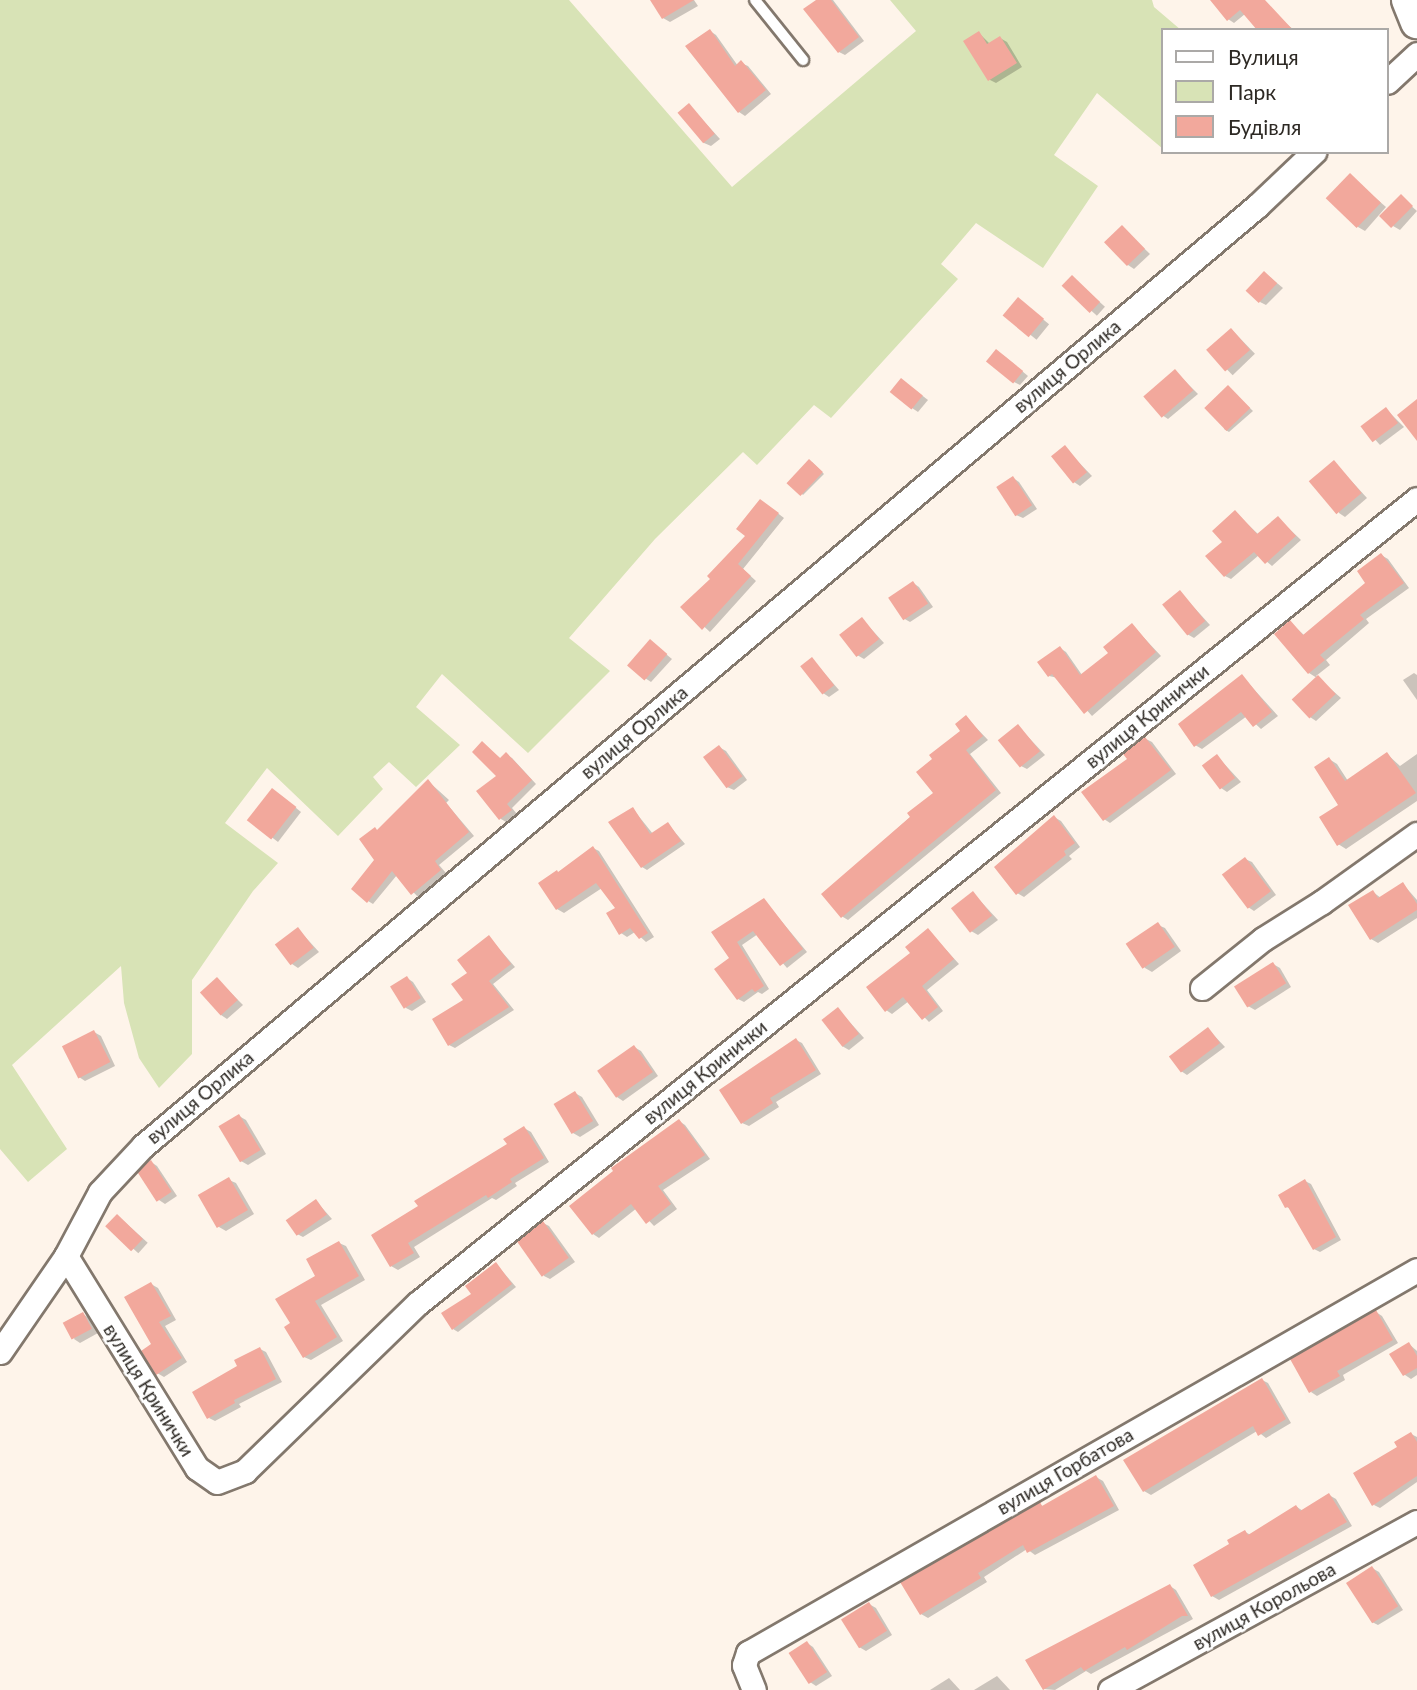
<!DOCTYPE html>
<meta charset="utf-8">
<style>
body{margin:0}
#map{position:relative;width:1417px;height:1690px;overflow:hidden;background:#fef4ea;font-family:Lato,sans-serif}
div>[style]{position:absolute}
.green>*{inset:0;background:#d8e3b6}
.shadow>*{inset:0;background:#0003;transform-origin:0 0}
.building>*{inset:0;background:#f2a89c;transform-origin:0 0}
.roads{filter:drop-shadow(2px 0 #83786d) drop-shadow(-2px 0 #83786d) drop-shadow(0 2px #83786d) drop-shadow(0 -2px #83786d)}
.service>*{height:10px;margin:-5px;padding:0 5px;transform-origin:5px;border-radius:5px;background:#fff}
.minor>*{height:23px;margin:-11.5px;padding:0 11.5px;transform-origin:11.5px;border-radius:11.5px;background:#fff}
.secondary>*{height:32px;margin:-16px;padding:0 16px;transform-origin:16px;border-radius:16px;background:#fff}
span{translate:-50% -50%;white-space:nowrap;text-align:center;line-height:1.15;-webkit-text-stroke:5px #fff;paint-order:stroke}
.street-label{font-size:19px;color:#2d2924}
.legend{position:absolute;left:1161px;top:28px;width:228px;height:126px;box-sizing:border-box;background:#fff;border:2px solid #aba9a7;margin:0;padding:9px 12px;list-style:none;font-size:21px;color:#2d2924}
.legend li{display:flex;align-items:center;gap:14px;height:35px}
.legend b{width:35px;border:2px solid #aba9a7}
</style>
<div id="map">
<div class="green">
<div style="clip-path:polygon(0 0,569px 0,732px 187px,916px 31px,890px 0,1152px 0,1154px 7px,1181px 30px,1163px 30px,1163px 149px,1097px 93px,1054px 155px,1098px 186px,1043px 268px,976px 223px,941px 264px,958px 279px,831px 418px,814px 405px,757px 465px,743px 452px,655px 539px,569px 638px,610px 671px,528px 753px,442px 674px,416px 707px,460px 745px,416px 787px,389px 762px,373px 777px,383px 789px,338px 836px,267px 768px,225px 823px,278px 863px,253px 891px,192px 980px,192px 1054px,159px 1088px,139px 1058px,124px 1003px,121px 966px,12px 1065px,67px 1149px,28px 1182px,0 1149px)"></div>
</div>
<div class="shadow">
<div style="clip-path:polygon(652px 0,694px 0,698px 6px,670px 22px,663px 18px)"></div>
<div style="clip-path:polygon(818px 0,833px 0,864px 41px,845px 55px,839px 52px)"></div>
<div style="clip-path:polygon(1221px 0,1258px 0,1294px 30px,1260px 30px,1245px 14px,1234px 23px,1228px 19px)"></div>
<div style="clip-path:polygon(710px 31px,716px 35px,738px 66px,741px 63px,748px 66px,771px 94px,745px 116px,739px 112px)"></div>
<div style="clip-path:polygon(979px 33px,990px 44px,1000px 38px,1007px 42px,1022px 67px,996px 83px,990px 80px)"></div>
<div style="clip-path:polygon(689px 105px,720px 139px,711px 146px,704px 143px)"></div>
<div style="clip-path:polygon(1350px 176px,1386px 207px,1365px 231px,1358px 227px)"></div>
<div style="clip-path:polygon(1401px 197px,1417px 211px,1400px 230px,1393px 226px)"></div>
<div style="clip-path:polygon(1122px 227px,1150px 254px,1134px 269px,1128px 265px)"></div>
<div style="clip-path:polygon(1265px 273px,1283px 288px,1266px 305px,1260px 302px)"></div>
<div style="left:1073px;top:278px;width:43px;height:12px;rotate:42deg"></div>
<div style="left:1018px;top:299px;width:40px;height:20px;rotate:39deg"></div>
<div style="left:1232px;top:330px;width:33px;height:31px;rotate:46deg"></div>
<div style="clip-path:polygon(1003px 355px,1028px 376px,1020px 385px,1014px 382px)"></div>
<div style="clip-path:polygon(1175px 371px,1198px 394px,1168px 419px,1162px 415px)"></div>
<div style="clip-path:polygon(902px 380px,928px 400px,918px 412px,912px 408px)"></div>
<div style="clip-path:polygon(1228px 387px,1253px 411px,1229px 432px,1224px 429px)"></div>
<div style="clip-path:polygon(1386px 409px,1404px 427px,1380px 445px,1363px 426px)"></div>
<div style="clip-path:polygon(1065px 448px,1092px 476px,1080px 486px,1074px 482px)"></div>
<div style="clip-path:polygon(812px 462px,824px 474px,803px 495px,801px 493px)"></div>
<div style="clip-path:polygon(1334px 462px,1367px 498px,1345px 517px,1339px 513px)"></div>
<div style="clip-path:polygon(1013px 478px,1019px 482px,1037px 509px,1023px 518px,1016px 515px)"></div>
<div style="clip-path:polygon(767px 505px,784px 518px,743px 569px,756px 581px,710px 632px,683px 607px,712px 579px,748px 535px)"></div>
<div style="clip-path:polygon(1235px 512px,1259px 535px,1278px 518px,1301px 540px,1272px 566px,1259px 555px,1231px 579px,1225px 576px,1224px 542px)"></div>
<div style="clip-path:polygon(1381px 555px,1388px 559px,1409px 588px,1366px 619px,1369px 623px,1326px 660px,1330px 665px,1316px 676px,1341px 698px,1316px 721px,1310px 717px,1317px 678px,1309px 673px,1290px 622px,1305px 636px,1368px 583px)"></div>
<div style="clip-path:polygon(913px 583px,919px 587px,933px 607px,910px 622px,903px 618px)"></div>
<div style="clip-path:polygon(1180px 592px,1210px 625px,1194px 638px,1187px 634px)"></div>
<div style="clip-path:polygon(862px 619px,884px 643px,864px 659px,857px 655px)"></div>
<div style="clip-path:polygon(1132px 625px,1161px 656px,1092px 716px,1058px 678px,1049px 676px,1060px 648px,1066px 652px,1082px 675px,1110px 653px)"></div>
<div style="clip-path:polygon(650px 641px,672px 659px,651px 682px,645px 678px)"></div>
<div style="clip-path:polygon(812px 659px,839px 690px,829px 697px,823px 693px)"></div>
<div style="clip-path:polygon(1414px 673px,1417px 675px,1417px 700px,1403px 680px)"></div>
<div style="clip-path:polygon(1242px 676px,1278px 716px,1261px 729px,1247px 716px,1202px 749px,1195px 745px)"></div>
<div style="clip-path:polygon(966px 717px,988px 740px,970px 754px,1001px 793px,848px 920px,843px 917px,824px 894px,936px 794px)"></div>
<div style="clip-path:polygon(1018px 726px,1045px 755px,1027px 769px,1021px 766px)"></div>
<div style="clip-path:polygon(1146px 739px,1152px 742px,1176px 774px,1110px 823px,1104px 819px,1129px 759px)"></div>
<div style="clip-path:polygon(482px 743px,501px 759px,506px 755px,512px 758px,536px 784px,512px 808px,517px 814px,506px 822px,501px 819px,499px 776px)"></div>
<div style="clip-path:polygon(719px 747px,726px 751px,747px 780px,734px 790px,727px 787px)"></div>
<div style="clip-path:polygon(1387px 754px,1400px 766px,1417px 754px,1417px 801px,1346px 849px,1338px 844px,1341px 806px,1329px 759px,1337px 764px,1348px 781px)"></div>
<div style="clip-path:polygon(1217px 756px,1241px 782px,1227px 792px,1221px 788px)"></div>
<div style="clip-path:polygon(428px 781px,449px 800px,446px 803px,474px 836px,439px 865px,446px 873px,418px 897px,397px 875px,373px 904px,368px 901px,376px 860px)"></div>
<div style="clip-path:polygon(279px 794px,301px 812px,278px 842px,249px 820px)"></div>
<div style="clip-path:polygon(633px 809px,653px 834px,668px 824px,685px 844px,647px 870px,642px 867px)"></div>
<div style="clip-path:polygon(1054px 817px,1061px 821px,1080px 847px,1069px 856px,1072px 859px,1024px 897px,1017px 893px)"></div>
<div style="clip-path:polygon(593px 848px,599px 851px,654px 937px,646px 942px,635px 932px,627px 937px,621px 933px,617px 908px,602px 888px,564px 913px,557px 909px,559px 874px)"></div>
<div style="clip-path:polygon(1245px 859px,1252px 862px,1276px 895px,1254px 911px,1248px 907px)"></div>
<div style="clip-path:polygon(1403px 884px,1417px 900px,1417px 918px,1378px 943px,1371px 939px,1373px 892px,1381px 898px)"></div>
<div style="clip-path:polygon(973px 893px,998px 920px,978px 935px,971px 931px)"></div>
<div style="clip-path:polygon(764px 900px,807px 952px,787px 968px,758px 934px,742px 945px,769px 989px,762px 994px,758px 992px,744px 1002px,738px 999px,732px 958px,713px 933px)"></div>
<div style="clip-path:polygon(1158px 925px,1165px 928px,1181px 951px,1152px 972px,1145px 968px,1129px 945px)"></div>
<div style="clip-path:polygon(298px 929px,319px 952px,298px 968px,292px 964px)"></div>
<div style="clip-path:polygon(928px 930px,959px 964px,927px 990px,943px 1011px,929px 1022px,909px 1001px,892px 1014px,886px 1010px,912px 953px)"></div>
<div style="clip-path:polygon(489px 937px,515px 967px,493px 984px,514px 1010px,455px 1048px,449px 1045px,465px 1000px,470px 973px)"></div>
<div style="clip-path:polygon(1273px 964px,1280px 968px,1291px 987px,1255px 1010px,1248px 1006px)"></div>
<div style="clip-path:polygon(407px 978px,413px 982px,426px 1002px,412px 1011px,406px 1008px)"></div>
<div style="clip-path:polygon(217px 979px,243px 1005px,227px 1019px,221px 1015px)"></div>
<div style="clip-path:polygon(838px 1009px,864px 1038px,849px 1050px,842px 1046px)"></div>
<div style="clip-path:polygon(1208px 1029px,1225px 1047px,1187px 1075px,1181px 1071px)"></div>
<div style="clip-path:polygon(94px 1032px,101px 1036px,115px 1066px,85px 1081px,79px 1077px)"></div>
<div style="clip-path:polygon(796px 1040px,802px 1043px,821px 1074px,776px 1102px,779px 1107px,749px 1126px,742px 1123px)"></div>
<div style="clip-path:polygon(634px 1047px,641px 1051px,658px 1076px,623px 1101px,617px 1097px)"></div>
<div style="clip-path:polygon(575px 1093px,582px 1097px,599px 1125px,580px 1137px,573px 1133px)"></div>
<div style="clip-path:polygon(239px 1116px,246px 1120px,266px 1154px,248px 1165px,241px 1161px)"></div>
<div style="clip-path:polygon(679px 1121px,685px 1125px,710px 1159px,663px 1190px,677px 1209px,654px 1226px,637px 1208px,599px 1238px,593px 1234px)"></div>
<div style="clip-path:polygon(524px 1128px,531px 1132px,549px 1162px,515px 1183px,517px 1186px,496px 1200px,492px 1198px,414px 1247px,420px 1257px,398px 1270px,391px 1266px,420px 1207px,509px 1145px)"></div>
<div style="clip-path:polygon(151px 1162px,157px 1166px,177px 1196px,165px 1204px,159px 1200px)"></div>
<div style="clip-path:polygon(229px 1180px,236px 1183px,254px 1214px,226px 1231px,219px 1227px)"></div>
<div style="clip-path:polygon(1305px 1181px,1311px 1184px,1341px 1240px,1320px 1252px,1314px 1249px,1292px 1210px,1287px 1207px)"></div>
<div style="clip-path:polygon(316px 1201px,332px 1219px,303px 1237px,297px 1234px)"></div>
<div style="left:118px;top:1216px;width:40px;height:14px;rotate:42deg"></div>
<div style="clip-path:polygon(543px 1223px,549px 1226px,575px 1262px,550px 1279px,544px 1276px)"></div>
<div style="clip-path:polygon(339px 1243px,346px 1246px,365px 1280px,321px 1305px,343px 1341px,311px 1360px,304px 1357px,292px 1324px)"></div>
<div style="clip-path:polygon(496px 1264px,516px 1287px,458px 1332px,453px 1329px)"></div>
<div style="clip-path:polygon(151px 1284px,158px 1288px,176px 1320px,165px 1326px,187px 1362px,164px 1377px,157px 1373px,154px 1345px)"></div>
<div style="clip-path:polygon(1376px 1312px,1382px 1316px,1398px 1343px,1343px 1375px,1345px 1380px,1317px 1396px,1311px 1392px)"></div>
<div style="clip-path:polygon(83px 1314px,89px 1318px,98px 1333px,80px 1343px,74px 1339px)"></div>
<div style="clip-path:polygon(1409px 1344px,1417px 1351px,1417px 1375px,1411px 1379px,1405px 1375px,1392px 1354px)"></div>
<div style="clip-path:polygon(260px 1349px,266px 1352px,282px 1382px,239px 1404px,241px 1407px,215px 1421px,209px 1418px,239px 1367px)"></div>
<div style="clip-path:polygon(1262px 1380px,1268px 1383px,1291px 1423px,1266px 1438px,1257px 1431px,1151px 1495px,1144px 1491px)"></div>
<div style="clip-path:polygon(1411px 1434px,1417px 1437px,1417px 1482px,1380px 1508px,1374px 1505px,1399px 1448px)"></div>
<div style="clip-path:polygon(1096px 1477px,1103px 1481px,1119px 1510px,1035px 1555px,1027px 1549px,984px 1577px,987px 1582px,928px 1618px,921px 1614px,1040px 1504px,1044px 1507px)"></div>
<div style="clip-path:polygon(1329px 1495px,1336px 1499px,1352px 1526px,1219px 1600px,1212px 1596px,1232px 1545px,1245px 1532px,1251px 1535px,1297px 1507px,1303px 1511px)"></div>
<div style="clip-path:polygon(1372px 1568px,1379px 1572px,1403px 1610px,1378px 1625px,1372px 1622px)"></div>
<div style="clip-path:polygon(1170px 1586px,1176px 1590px,1193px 1619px,1091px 1674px,1086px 1671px,1055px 1690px,1044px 1689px)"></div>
<div style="clip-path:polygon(869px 1604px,876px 1608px,892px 1635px,866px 1651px,859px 1647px)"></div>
<div style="clip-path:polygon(807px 1643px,813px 1647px,832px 1676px,816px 1686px,810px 1682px,791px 1653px)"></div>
<div style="clip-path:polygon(997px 1676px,1010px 1690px,974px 1690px)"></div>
<div style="clip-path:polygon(949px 1678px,960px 1690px,930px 1690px)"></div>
</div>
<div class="building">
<div style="clip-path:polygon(650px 0,694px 0,662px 19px)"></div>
<div style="clip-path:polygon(816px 0,831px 0,859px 37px,838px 53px,803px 9px)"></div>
<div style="clip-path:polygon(1210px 0,1265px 0,1293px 30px,1257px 30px,1240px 10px,1227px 21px)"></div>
<div style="clip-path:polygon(710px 29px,735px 66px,741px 60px,766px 90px,738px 113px,685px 46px)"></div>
<div style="clip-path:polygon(979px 31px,987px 44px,1000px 36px,1017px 63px,988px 81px,963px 41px)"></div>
<div style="left:689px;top:103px;width:40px;height:15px;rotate:50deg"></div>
<div style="left:1350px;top:173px;width:43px;height:35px;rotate:44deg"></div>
<div style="left:1401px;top:194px;width:17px;height:31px;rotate:45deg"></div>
<div style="left:1122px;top:225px;width:33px;height:25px;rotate:46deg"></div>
<div style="left:1264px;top:271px;width:18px;height:27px;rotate:43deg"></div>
<div style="left:1072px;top:275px;width:39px;height:15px;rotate:44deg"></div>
<div style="left:1018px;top:297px;width:34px;height:24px;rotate:40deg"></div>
<div style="left:1231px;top:328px;width:29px;height:33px;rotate:49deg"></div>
<div style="left:996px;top:349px;width:35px;height:16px;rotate:39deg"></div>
<div style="left:1175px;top:369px;width:28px;height:42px;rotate:49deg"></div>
<div style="left:901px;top:378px;width:28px;height:18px;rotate:39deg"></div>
<div style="left:1228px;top:385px;width:32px;height:33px;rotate:46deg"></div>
<div style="clip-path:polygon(1417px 399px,1417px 441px,1397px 415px)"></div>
<div style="left:1386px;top:407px;width:20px;height:32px;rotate:53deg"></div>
<div style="left:1065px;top:445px;width:35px;height:18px;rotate:51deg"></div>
<div style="left:809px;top:459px;width:19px;height:33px;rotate:43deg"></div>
<div style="left:1334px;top:460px;width:43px;height:33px;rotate:50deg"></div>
<div style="left:1013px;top:476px;width:35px;height:20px;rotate:57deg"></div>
<div style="clip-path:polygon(760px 499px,779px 513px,738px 564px,751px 576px,702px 630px,680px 607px,710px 579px,707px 576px,745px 536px,736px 529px)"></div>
<div style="clip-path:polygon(1235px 510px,1257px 534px,1278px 516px,1296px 536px,1265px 564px,1254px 552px,1224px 577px,1205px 556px,1222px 542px,1212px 531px)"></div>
<div style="clip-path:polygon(1381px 553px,1404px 583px,1360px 615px,1364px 619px,1320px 655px,1325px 660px,1308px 674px,1274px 634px,1290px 620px,1303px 635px,1365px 583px,1357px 571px)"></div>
<div style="left:913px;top:581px;width:27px;height:30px;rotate:56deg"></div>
<div style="left:1180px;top:590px;width:40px;height:23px;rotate:51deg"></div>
<div style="left:862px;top:617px;width:28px;height:29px;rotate:52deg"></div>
<div style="clip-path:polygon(1132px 623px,1156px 652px,1084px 714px,1052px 674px,1048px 677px,1037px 662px,1060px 646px,1080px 675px,1108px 653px,1103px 647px)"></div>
<div style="left:650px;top:639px;width:23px;height:35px;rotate:41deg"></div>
<div style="left:812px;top:657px;width:36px;height:15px;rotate:52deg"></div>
<div style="clip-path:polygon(1242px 674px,1272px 712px,1253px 727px,1241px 712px,1194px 747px,1178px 724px)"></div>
<div style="left:1318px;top:675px;width:26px;height:36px;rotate:47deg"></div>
<div style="clip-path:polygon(966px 715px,983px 736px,966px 750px,996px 790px,841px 918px,821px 894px,910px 817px,907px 813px,933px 793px,916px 772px,932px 759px,929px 755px,960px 731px,955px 724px)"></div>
<div style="left:1018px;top:724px;width:35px;height:26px;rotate:51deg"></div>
<div style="clip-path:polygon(1145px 737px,1171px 770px,1103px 821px,1081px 792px,1127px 759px,1123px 754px)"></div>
<div style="clip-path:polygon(482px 741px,500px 758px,506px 752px,532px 780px,507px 804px,512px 810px,499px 820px,476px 791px,496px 776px,472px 752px)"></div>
<div style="left:719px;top:745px;width:39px;height:20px;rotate:53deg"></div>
<div style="clip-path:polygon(1387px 752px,1416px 793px,1337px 846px,1319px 817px,1338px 805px,1314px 767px,1329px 757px,1345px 781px)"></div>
<div style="left:1217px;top:754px;width:30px;height:19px;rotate:53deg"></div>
<div style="clip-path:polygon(428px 779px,469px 832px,435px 861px,441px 870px,411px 895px,392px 871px,367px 903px,351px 889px,374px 860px,359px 839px,375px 827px,377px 830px)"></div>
<div style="left:272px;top:788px;width:31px;height:41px;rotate:38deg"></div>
<div style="clip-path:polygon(633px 807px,650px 834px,668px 822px,681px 841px,641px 868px,608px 822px)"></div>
<div style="clip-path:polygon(1054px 815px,1075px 843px,1064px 851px,1066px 855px,1016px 895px,994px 867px)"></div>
<div style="clip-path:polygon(593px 846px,648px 933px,639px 939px,630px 928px,619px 935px,606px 913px,615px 908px,596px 883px,556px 910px,538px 883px,557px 870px,558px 872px)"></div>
<div style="left:1245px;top:857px;width:43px;height:29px;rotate:53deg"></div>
<div style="clip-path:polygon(1403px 882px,1417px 904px,1417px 910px,1370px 940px,1348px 905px,1373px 890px,1378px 898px)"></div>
<div style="left:973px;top:891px;width:31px;height:28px;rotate:52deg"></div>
<div style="clip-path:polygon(764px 898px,803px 949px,780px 966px,753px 931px,737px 942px,764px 986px,755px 992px,752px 989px,737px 1000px,714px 969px,729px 958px,711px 932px)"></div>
<div style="left:1158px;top:922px;width:30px;height:39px;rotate:56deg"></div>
<div style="left:298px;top:927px;width:26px;height:29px;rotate:53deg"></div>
<div style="clip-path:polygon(928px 928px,954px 959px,922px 986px,938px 1007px,922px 1020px,903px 997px,885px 1012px,866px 987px,910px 953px,905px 947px)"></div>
<div style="clip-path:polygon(489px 935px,511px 964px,489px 981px,509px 1007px,448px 1046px,432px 1019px,463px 1000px,451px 984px,467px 973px,457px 960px)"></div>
<div style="left:1273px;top:962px;width:25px;height:46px;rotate:58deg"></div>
<div style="left:407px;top:976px;width:26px;height:20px;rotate:58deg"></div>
<div style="left:217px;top:977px;width:31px;height:23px;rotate:48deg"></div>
<div style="left:838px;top:1007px;width:34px;height:21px;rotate:52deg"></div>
<div style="left:1208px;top:1027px;width:20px;height:49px;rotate:53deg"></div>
<div style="left:94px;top:1030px;width:36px;height:36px;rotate:63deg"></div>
<div style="clip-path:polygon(796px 1038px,816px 1070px,770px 1098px,773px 1103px,741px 1124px,719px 1090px)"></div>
<div style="left:634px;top:1045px;width:33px;height:45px;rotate:55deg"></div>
<div style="left:575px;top:1091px;width:35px;height:25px;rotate:59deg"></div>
<div style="left:239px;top:1114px;width:42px;height:24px;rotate:59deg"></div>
<div style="clip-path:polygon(679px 1119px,705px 1155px,658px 1186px,671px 1204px,646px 1224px,631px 1204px,592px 1235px,569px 1206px,613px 1171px,611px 1168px)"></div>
<div style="clip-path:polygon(524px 1126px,544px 1158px,510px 1179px,512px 1182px,488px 1198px,486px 1195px,408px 1243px,414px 1253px,390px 1267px,371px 1235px,418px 1206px,414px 1201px,507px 1144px,503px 1139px)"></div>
<div style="left:151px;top:1160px;width:38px;height:18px;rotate:57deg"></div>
<div style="left:229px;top:1177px;width:38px;height:36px;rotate:60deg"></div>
<div style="clip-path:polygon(1305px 1179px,1336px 1237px,1313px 1250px,1288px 1207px,1285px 1208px,1278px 1195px)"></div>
<div style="left:316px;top:1199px;width:19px;height:37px;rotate:55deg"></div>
<div style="left:117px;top:1214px;width:36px;height:17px;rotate:44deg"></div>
<div style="left:543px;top:1221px;width:45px;height:33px;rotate:55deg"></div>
<div style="clip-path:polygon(339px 1241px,359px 1276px,315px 1301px,337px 1337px,303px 1358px,284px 1327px,290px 1323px,275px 1299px,315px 1276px,306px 1259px)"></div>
<div style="clip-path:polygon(496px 1262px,512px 1284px,452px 1330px,441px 1313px,471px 1294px,465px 1286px)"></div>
<div style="clip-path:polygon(151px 1282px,171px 1316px,159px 1322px,182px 1358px,156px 1375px,141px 1351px,151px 1344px,124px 1297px)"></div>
<div style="clip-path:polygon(1376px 1310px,1393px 1340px,1337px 1371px,1340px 1376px,1309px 1393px,1290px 1359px)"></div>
<div style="left:83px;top:1312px;width:19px;height:23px;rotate:62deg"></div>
<div style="clip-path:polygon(1409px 1342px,1417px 1356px,1417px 1368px,1403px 1376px,1389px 1354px)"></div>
<div style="clip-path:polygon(260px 1347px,276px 1379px,234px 1400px,235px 1403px,207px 1419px,192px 1392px,237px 1366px,234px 1360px)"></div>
<div style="clip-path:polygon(1262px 1378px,1286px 1419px,1258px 1436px,1253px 1426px,1143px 1492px,1123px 1460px)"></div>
<div style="clip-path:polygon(1411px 1432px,1417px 1442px,1417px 1476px,1372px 1506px,1353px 1473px,1397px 1447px,1394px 1442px)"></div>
<div style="clip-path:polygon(1096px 1475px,1114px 1506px,1027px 1553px,1023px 1545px,978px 1573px,981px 1578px,920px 1615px,900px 1582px,1040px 1502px,1042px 1506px)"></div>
<div style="clip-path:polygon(1329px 1493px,1347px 1522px,1211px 1597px,1193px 1565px,1229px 1544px,1227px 1540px,1245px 1530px,1248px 1535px,1296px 1505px,1300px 1511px)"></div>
<div style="left:1372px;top:1566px;width:48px;height:31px;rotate:57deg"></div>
<div style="clip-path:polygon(1170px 1584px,1188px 1616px,1182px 1616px,1127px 1650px,1125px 1647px,1084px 1671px,1081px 1667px,1043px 1690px,1025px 1660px)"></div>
<div style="left:869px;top:1602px;width:34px;height:33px;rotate:58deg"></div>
<div style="left:807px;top:1641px;width:37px;height:22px;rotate:57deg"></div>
</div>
<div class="roads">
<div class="service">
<div style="left:755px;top:0;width:77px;rotate:51.3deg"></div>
</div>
<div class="minor">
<div style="left:1387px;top:82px;width:41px;rotate:-43deg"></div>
<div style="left:1202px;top:988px;width:78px;rotate:-38.8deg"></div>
<div style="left:1263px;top:939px;width:70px;rotate:-32.1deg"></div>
<div style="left:1322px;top:902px;width:117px;rotate:-35.6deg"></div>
<div style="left:66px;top:1256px;width:249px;rotate:58.3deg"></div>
<div style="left:197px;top:1468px;width:24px;rotate:35deg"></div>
<div style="left:217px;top:1482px;width:30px;rotate:-21deg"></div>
<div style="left:245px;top:1471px;width:241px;rotate:-44.2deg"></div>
<div style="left:418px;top:1303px;width:1282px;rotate:-38.83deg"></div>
<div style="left:0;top:1352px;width:116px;rotate:-55.5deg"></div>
<div style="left:66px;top:1256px;width:72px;rotate:-62deg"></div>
<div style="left:100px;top:1192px;width:63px;rotate:-46.9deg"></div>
<div style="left:143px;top:1146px;width:1458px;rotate:-40.16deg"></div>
<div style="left:1257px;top:206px;width:79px;rotate:-43.5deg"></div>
<div style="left:754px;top:1690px;width:27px;rotate:-112deg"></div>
<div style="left:744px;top:1665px;width:13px;rotate:-72deg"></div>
<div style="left:748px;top:1653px;width:771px;rotate:-29.79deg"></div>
<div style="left:1110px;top:1690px;width:350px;rotate:-28.7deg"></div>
</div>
<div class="secondary">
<div style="left:1408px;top:0;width:24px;rotate:68deg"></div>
</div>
</div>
<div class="street-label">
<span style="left:1067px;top:366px;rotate:-40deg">вулиця Орлика</span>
<span style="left:1147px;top:716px;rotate:-39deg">вулиця Кринички</span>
<span style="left:634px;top:732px;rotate:-40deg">вулиця Орлика</span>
<span style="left:705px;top:1072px;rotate:-39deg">вулиця Кринички</span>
<span style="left:200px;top:1097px;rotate:-40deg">вулиця Орлика</span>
<span style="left:149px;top:1390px;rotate:58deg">вулиця Кринички</span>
<span style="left:1065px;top:1471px;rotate:-30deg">вулиця Горбатова</span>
<span style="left:1264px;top:1606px;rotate:-29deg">вулиця Корольова</span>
</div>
<ul class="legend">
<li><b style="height:9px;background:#fff"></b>Вулиця</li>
<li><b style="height:19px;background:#d8e3b6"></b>Парк</li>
<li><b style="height:19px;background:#f2a89c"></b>Будівля</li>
</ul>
</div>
